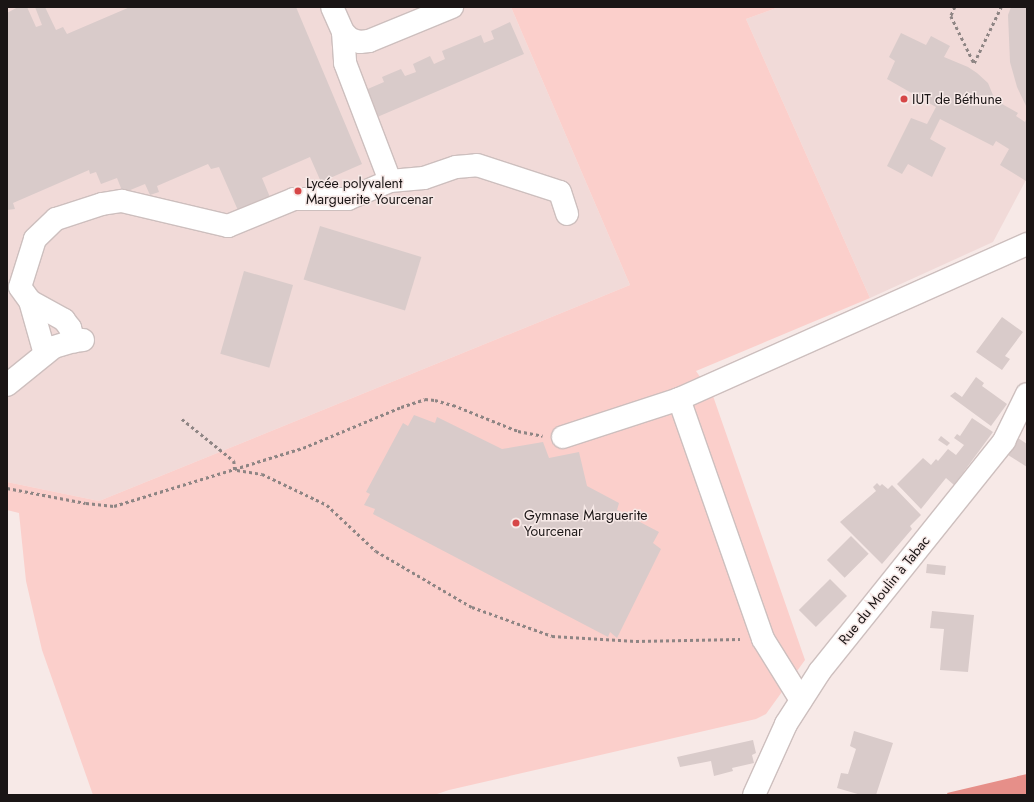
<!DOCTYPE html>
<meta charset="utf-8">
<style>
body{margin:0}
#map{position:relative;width:1034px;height:802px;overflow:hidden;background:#f7e9e7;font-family:Jost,sans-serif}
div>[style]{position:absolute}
.built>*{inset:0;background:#f1dad8}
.green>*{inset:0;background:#fbcfcb}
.forest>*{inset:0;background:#e68f89}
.building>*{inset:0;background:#d9cbca;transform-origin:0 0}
.path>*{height:2.5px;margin-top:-1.25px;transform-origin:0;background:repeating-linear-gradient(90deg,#8e8584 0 3px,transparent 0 6px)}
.roads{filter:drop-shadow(1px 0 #cdbfbe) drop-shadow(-1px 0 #cdbfbe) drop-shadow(0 1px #cdbfbe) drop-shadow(0 -1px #cdbfbe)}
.minor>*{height:22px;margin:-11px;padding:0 11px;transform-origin:11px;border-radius:11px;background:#fff}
.dots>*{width:11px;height:11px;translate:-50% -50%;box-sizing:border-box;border:2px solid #f7e9e7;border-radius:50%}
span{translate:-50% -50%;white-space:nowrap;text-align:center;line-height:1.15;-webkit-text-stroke:3px #f7e9e7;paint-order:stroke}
.poi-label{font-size:14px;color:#1a1515}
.left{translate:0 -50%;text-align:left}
.street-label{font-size:14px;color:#1a1515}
.frame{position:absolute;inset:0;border:8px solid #1a1515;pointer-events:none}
</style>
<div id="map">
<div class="built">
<div style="clip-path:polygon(7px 7px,511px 7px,630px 285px,99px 501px,7px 482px)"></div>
<div style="clip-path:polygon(779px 7px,1027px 7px,1027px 178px,993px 242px,870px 298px,746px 19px)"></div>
</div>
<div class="green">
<div style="clip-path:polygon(511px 7px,779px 7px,746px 19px,870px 298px,696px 371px,713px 396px,805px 660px,766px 714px,756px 719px,449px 790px,434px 795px,93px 795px,42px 650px,26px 581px,19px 513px,7px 510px,7px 482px,99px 501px,630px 285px)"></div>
</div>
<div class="forest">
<div style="clip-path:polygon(1027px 774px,1027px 795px,948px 795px,947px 793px)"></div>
</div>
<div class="building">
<div style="clip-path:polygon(18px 7px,27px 7px,36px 27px,42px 25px,35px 7px,45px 7px,56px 30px,63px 27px,67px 34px,130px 7px,296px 7px,362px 164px,321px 182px,310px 157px,262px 178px,272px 202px,240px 215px,219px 167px,211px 169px,208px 164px,157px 186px,159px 192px,150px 195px,145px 184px,123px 193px,117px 178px,101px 184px,96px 172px,90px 174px,89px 170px,13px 203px,15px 209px,7px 210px,7px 13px)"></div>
<div style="clip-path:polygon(1011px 7px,1027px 7px,1027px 108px,1017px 87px,1010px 62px,1008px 15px)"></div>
<div style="clip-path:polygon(510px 22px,524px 54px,375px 118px,363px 91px,384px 82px,382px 77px,401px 69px,405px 76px,416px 72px,413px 64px,430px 56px,434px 64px,445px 59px,442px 51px,481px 35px,484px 43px,494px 39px,491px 31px)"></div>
<div style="clip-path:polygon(901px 33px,926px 45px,931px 36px,950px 46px,944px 57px,968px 67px,977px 73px,988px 83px,995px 100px,1018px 113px,1016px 116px,1025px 122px,1027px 117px,1026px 181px,1000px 165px,1009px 149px,996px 141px,993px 146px,940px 119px,930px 139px,946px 148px,932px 177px,908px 164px,902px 174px,887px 166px,911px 118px,927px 124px,936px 107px,887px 79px,895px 61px,889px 57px)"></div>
<div style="left:320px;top:226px;width:106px;height:56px;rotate:17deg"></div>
<div style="left:244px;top:271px;width:51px;height:86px;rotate:16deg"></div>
<div style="clip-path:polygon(1002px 317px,1023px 332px,1005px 356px,1010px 359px,1002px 370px,976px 352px)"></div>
<div style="clip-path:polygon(976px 377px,984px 383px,982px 386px,1007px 404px,991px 426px,950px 396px,955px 392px,962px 397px)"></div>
<div style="clip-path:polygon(414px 415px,435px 423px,437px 417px,502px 449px,543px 442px,549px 458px,579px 452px,587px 486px,619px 503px,617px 510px,659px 532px,653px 543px,661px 549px,617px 638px,610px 632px,608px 637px,373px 514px,375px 509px,364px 505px,370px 494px,366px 492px,403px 423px,408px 426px)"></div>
<div style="clip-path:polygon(972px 418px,993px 432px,954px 485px,946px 478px,921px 509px,897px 484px,923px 458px,931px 465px,936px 459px,938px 461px,948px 449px,956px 455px,964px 445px,954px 438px,957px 434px,960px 436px)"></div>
<div style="clip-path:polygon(941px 436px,950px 443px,947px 446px,938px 440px)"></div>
<div style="clip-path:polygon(1018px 438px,1027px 444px,1027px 467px,1008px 455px)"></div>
<div style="clip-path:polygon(877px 483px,880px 486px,882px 484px,888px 489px,892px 485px,921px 515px,910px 526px,912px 529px,882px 564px,840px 522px,876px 491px,873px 487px)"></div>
<div style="left:851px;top:536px;width:25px;height:34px;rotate:45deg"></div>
<div style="left:927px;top:564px;width:19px;height:9px;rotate:6deg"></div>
<div style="left:830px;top:579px;width:24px;height:44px;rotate:45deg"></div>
<div style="clip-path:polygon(932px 611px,974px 615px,968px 672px,940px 670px,944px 629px,930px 628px)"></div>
<div style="clip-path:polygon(854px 731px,893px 743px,876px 795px,861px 795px,837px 788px,841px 773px,848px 774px,856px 749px,850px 746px)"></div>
<div style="clip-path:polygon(753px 740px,756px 753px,752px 755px,754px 763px,732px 768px,733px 771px,714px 776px,711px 761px,680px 767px,677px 757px)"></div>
</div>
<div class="path">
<div style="left:955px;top:7px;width:10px;rotate:114deg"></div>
<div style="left:951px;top:16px;width:52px;rotate:63.9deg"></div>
<div style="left:974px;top:63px;width:62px;rotate:-64.3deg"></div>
<div style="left:182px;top:419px;width:67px;rotate:38.9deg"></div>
<div style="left:234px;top:461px;width:9px;rotate:84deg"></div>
<div style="left:237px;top:470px;width:25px;rotate:9deg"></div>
<div style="left:262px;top:474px;width:72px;rotate:25.5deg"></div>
<div style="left:327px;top:505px;width:67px;rotate:43.2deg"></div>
<div style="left:376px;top:551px;width:111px;rotate:30.3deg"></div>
<div style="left:472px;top:607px;width:85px;rotate:19.9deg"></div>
<div style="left:552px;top:636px;width:84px;rotate:3.4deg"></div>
<div style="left:636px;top:641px;width:104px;rotate:-1.1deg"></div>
<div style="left:7px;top:488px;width:80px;rotate:10.8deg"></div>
<div style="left:86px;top:503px;width:28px;rotate:6deg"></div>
<div style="left:114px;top:506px;width:198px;rotate:-17.1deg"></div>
<div style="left:303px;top:448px;width:106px;rotate:-22.7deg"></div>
<div style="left:401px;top:407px;width:25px;rotate:-18deg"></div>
<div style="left:425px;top:399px;width:10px;rotate:6deg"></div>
<div style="left:435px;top:400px;width:19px;rotate:16deg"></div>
<div style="left:453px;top:405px;width:70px;rotate:21.8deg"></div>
<div style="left:518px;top:431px;width:25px;rotate:11deg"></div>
</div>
<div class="roads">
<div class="minor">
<div style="left:332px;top:7px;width:27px;rotate:66deg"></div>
<div style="left:343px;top:32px;width:10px;rotate:45deg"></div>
<div style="left:350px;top:39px;width:10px;rotate:17deg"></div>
<div style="left:360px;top:42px;width:9px;rotate:-6deg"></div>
<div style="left:369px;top:41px;width:90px;rotate:-22.3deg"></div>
<div style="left:343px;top:32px;width:31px;rotate:86deg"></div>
<div style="left:345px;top:63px;width:126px;rotate:69.1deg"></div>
<div style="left:390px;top:181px;width:34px;rotate:-5deg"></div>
<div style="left:424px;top:178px;width:34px;rotate:-19deg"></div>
<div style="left:456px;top:167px;width:21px;rotate:-5deg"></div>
<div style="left:477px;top:165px;width:87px;rotate:18deg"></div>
<div style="left:560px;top:192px;width:23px;rotate:72deg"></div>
<div style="left:30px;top:301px;width:39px;rotate:29deg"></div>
<div style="left:64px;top:320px;width:10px;rotate:53deg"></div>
<div style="left:70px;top:328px;width:14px;rotate:73deg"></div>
<div style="left:45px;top:354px;width:55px;rotate:-105.8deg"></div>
<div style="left:30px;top:301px;width:17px;rotate:-126deg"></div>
<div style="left:20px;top:287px;width:50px;rotate:-72.6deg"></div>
<div style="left:35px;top:239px;width:29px;rotate:-44deg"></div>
<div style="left:56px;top:219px;width:48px;rotate:-18.1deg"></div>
<div style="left:102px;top:204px;width:20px;rotate:-9deg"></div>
<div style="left:122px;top:201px;width:109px;rotate:13.3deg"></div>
<div style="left:228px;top:226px;width:71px;rotate:-22.2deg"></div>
<div style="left:294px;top:199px;width:54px"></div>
<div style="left:348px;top:199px;width:46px;rotate:-23.2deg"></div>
<div style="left:7px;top:385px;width:60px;rotate:-39deg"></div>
<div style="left:54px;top:347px;width:21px;rotate:-17deg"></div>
<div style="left:74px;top:341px;width:9px;rotate:-6deg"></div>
<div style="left:679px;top:399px;width:254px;rotate:70.7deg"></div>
<div style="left:763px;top:639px;width:72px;rotate:58.1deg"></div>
<div style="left:563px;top:437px;width:122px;rotate:-18.1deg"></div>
<div style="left:679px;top:399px;width:381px;rotate:-24deg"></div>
<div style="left:754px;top:795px;width:78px;rotate:-65.7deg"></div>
<div style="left:786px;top:724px;width:63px;rotate:-57.3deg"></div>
<div style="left:820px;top:671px;width:295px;rotate:-51.3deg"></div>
<div style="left:1004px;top:441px;width:52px;rotate:-63.9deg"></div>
</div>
</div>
<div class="dots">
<div style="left:904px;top:99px;background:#d64647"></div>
<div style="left:298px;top:191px;background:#d64647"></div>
<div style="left:516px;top:523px;background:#d64647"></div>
</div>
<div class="poi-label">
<span class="left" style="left:912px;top:99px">IUT de Béthune</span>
<span class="left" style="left:306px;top:191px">Lycée polyvalent<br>Marguerite Yourcenar</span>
<span class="left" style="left:524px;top:523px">Gymnase Marguerite<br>Yourcenar</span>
</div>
<div class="street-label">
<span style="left:884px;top:590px;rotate:-51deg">Rue du Moulin à Tabac</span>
</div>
<div class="frame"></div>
</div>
